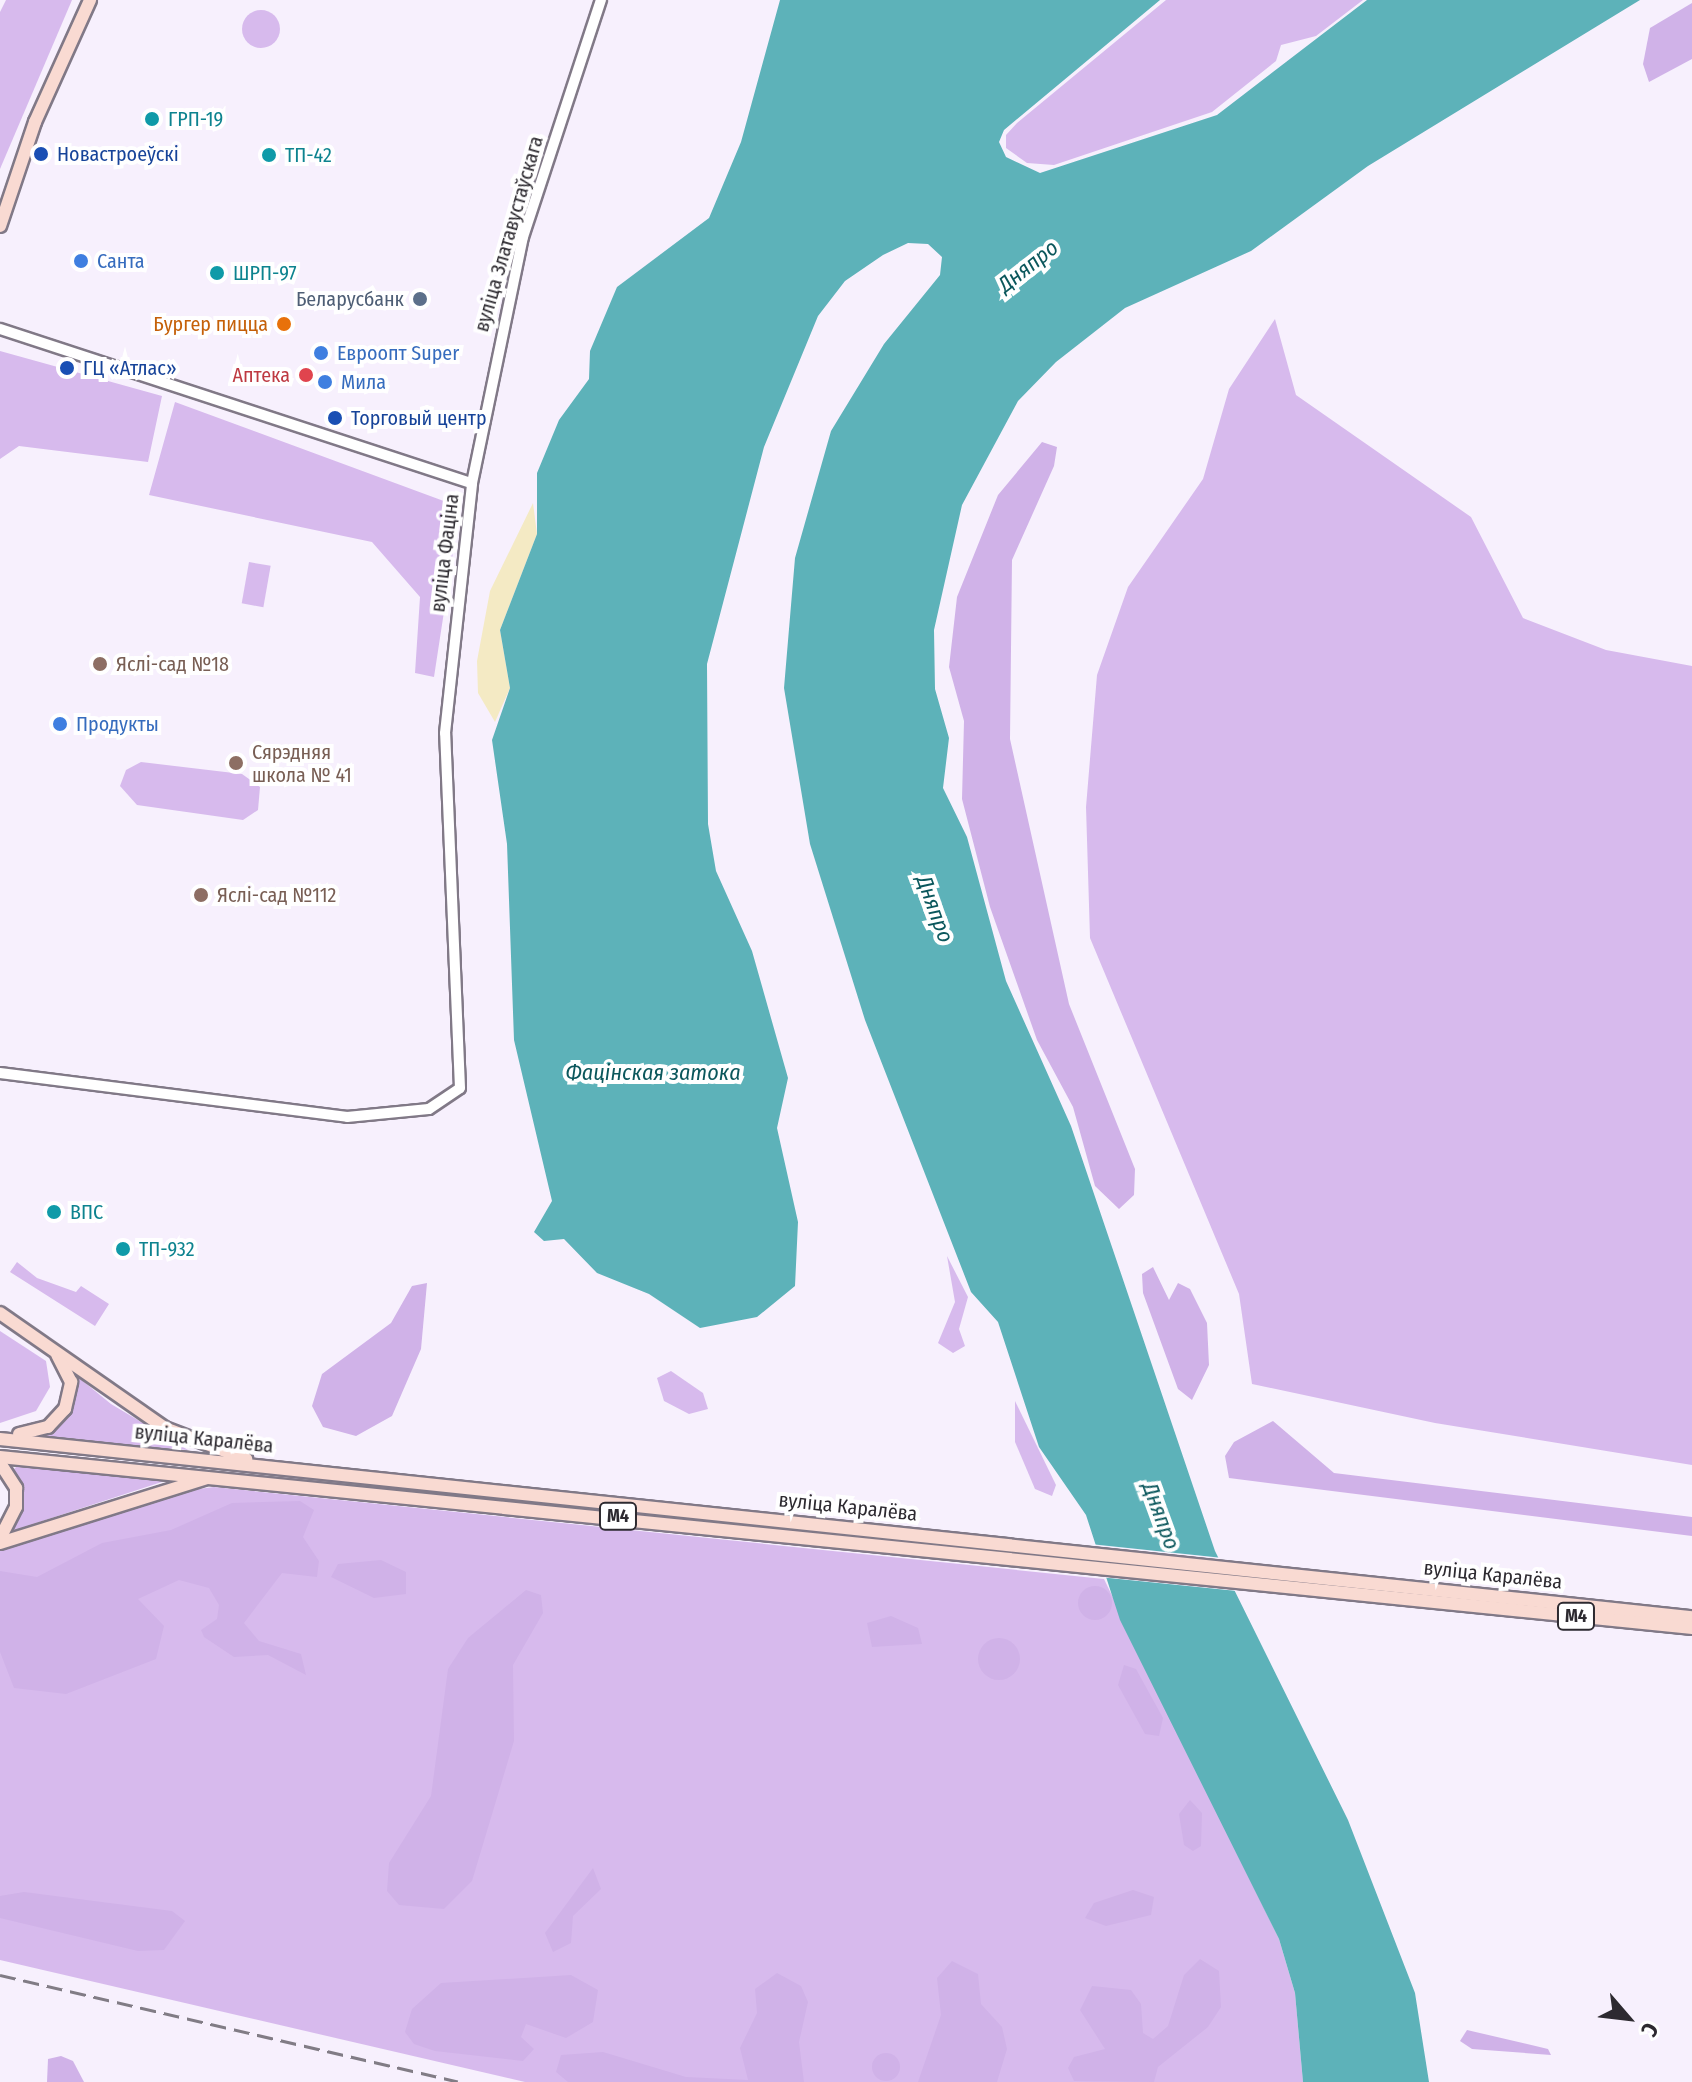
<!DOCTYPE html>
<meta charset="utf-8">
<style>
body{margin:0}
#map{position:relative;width:1692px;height:2082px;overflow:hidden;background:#f7f0fd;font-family:"Fira Sans Condensed",sans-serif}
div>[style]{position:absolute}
.green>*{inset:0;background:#d7baed;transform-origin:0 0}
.round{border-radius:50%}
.forest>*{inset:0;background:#d0b2e8}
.sand>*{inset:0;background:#f4eac4}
.water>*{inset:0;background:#5db2b9}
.pier>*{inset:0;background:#f7f0fd}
.roads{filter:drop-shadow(2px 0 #817987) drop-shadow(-2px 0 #817987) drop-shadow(0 2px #817987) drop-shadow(0 -2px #817987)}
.minor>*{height:10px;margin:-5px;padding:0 5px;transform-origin:5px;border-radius:5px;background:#fff}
.major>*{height:12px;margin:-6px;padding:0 6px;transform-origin:6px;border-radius:6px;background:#f9dad2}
.rail>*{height:3px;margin-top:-1.5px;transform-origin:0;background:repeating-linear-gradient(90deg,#817c85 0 16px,transparent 0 24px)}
.dots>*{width:22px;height:22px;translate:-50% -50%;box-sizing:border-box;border:4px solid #fff;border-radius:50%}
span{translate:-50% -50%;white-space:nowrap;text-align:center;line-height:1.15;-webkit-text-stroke:8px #fff;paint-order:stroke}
.shield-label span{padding:2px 6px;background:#fff;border:2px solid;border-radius:6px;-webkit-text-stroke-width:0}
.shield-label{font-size:18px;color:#2d2a30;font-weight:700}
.culture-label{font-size:20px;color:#0d838f}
.left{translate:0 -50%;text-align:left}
.transit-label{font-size:20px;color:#164399}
.street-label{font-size:20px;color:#2d2a30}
.shop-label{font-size:20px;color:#366cbe}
.service-label{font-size:20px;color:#4e5e75}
.right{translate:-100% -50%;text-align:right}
.food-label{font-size:20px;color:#c56008}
.health-label{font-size:20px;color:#be3a42}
.education-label{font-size:20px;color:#785e54}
.water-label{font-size:22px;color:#0b575c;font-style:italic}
.north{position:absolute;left:1588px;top:1978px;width:80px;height:80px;-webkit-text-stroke:6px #fff;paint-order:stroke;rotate:118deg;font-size:22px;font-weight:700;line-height:32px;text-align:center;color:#2d2a30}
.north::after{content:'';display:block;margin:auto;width:28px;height:36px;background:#2d2a30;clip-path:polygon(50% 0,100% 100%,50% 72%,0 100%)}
</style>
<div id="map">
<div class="green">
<div style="clip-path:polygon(6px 0,72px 0,0 169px,0 12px)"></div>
<div style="clip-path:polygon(1166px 0,1363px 0,1316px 36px,1281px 45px,1276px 61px,1212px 112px,1054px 165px,1027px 163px,1006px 148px,1006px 135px,1017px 123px)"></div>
<div class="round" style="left:242px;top:10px;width:38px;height:38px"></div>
<div style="clip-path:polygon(1275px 319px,1296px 395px,1471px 517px,1523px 618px,1606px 650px,1692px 666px,1692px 1465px,1435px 1423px,1252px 1384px,1239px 1294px,1090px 938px,1086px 807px,1097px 675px,1128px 587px,1203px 479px,1229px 389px)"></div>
<div style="clip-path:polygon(0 351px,162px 396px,148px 462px,19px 446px,0 459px)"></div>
<div style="clip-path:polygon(175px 402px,460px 507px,434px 677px,415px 673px,420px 597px,372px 542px,149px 495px)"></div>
<div style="left:249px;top:562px;width:22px;height:42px;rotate:10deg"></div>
<div style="clip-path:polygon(141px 762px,242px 774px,260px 787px,258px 810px,243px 820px,137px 805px,120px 786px,126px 770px)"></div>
<div style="clip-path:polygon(947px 1256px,968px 1297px,959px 1329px,965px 1346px,953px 1353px,938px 1343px,955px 1302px)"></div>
<div style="clip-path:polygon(17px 1262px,37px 1278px,76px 1292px,81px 1286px,109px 1304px,95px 1326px,10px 1272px)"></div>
<div style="clip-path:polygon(0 1331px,46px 1361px,50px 1387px,36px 1411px,0 1423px)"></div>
<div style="clip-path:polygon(671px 1371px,703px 1393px,708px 1409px,689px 1414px,664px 1401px,657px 1378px)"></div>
<div style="clip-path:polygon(73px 1373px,111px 1404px,188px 1450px,44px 1438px,72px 1408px)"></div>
<div style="clip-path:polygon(1015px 1401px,1056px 1485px,1052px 1496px,1035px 1489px,1015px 1442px)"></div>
<div style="clip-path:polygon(20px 1463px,177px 1477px,12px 1531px,21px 1504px,13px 1470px)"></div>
<div style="clip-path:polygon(214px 1487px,1104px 1579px,1279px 1939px,1295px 1993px,1303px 2082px,525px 2082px,0 1960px,0 1548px,175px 1492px)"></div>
</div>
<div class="forest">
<div style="clip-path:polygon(1692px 3px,1692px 59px,1649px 82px,1643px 64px,1650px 28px)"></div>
<div style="clip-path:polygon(1042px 442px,1057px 447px,1054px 466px,1012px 560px,1010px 739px,1069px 1004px,1135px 1169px,1134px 1195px,1119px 1209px,1095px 1186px,1073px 1107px,1037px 1040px,990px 907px,962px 799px,964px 721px,949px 667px,957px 597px,998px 495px)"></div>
<div style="clip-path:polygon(1153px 1267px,1169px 1300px,1178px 1283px,1190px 1289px,1207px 1323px,1209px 1365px,1192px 1400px,1178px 1389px,1143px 1293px,1142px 1274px)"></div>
<div style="clip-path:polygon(427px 1283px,421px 1349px,392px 1416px,356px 1436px,323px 1427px,312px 1406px,322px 1374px,391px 1323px,412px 1286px)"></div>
<div style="clip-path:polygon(1273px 1421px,1334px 1473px,1692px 1517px,1692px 1536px,1229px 1478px,1225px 1456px,1234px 1442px)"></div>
<div style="clip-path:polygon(232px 1503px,300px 1501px,314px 1510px,303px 1537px,319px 1561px,317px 1577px,282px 1573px,244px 1623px,259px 1641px,301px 1654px,306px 1675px,268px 1655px,234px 1657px,204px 1637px,201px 1630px,217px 1619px,219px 1605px,209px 1588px,179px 1580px,138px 1599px,164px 1626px,156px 1659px,66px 1694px,14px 1688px,0 1652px,0 1571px,37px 1577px,102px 1543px,171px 1530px)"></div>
<div style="clip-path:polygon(381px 1560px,406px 1572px,406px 1594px,374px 1598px,331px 1577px,338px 1564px)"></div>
<div class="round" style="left:1078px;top:1586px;width:34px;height:34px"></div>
<div style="clip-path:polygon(526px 1590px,541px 1595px,543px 1613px,513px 1665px,514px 1741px,472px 1881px,444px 1909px,399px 1905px,387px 1891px,389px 1863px,431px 1796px,448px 1669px,468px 1638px)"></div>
<div style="clip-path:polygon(891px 1616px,918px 1628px,922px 1644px,872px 1647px,867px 1623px)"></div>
<div class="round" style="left:978px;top:1638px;width:42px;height:42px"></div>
<div style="clip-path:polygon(1124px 1665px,1136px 1669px,1163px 1718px,1159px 1736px,1145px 1734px,1118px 1685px)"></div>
<div style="clip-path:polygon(1190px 1800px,1202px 1813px,1201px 1846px,1193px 1851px,1184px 1845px,1179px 1814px)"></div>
<div style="clip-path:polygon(593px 1868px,601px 1889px,573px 1916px,571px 1943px,553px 1952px,545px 1933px)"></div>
<div style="clip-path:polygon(1133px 1890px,1154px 1897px,1151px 1915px,1106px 1926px,1085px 1918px,1094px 1903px)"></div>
<div style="clip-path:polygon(24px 1892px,172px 1911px,185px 1921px,164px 1950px,138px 1951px,0 1918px,0 1896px)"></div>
<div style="clip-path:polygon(1200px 1959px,1219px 1971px,1221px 2007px,1208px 2027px,1158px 2067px,1154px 2082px,1074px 2081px,1068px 2068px,1074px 2057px,1105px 2049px,1080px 2010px,1092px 1986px,1131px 1990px,1141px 2004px,1143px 2033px,1153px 2039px,1168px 2026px,1184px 1975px)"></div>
<div style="clip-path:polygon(952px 1961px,978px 1974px,981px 2004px,1002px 2027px,1007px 2049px,997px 2082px,918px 2082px,941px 2015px,937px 1978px)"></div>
<div style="clip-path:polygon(777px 1973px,801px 1986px,808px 2002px,799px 2042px,804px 2082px,568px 2082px,556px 2072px,561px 2055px,603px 2052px,686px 2077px,748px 2080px,740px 2048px,757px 2013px,755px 1989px)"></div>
<div style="clip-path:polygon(571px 1975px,598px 1990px,593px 2022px,566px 2038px,526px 2024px,521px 2037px,534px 2049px,523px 2061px,435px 2051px,414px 2044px,405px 2032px,412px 2009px,441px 1983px)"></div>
<div style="clip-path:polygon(1467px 2030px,1548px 2049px,1551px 2055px,1472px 2049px,1460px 2041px)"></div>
<div class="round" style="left:872px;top:2053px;width:28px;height:28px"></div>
<div style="clip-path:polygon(61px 2056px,73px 2061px,84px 2082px,47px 2082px,48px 2059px)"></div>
</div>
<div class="sand">
<div style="clip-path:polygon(533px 503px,537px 534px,500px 630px,510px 688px,495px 722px,478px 693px,477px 661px,490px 591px)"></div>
</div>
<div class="water">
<div style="clip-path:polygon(780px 0,1160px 0,1004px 130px,999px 142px,1006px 157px,1040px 173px,1217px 115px,1367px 0,1640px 0,1368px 166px,1251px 251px,1125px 308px,1056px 362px,1018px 401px,962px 505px,934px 630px,935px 689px,949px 738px,943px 788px,967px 837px,1006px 981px,1071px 1126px,1215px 1551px,1348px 1820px,1415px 1993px,1429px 2082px,1303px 2082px,1295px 1993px,1279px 1939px,1120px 1620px,1086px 1515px,1039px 1447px,998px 1322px,971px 1292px,865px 1020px,810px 844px,784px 688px,795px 558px,831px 431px,884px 344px,940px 275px,942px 257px,928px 244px,908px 243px,883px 255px,845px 281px,818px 316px,764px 447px,707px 664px,708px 824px,716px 871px,752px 951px,788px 1078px,777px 1128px,798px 1222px,795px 1286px,757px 1317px,700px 1328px,649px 1294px,597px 1273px,564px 1239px,544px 1241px,534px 1232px,552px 1201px,514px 1040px,507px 844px,492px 740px,510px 688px,500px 630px,537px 534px,537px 473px,559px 420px,589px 379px,590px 351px,617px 287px,709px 218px,741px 142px)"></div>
</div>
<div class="pier">
<div style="clip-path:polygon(1090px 1544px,1223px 1558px,1237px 1591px,1099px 1577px)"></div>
</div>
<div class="roads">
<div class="minor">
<div style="left:0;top:329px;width:496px;rotate:18.1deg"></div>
<div style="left:0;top:1073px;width:350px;rotate:7.2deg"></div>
<div style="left:347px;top:1117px;width:82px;rotate:-5.6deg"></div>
<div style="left:429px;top:1109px;width:37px;rotate:-34deg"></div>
<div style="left:460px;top:1088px;width:355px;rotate:-92.4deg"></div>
<div style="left:445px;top:733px;width:251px;rotate:-83.8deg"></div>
<div style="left:472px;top:483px;width:251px;rotate:-78.3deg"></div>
<div style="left:523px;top:237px;width:250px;rotate:-71.8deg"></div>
</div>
<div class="major">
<div style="left:0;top:226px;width:110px;rotate:-71.4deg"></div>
<div style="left:35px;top:122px;width:134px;rotate:-65.7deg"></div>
<div style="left:0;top:1313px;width:201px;rotate:34.9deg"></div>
<div style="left:165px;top:1428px;width:87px;rotate:20.9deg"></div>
<div style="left:19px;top:1434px;width:30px;rotate:-14deg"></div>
<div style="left:48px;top:1427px;width:25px;rotate:-47deg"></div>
<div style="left:65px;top:1409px;width:28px;rotate:-77deg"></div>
<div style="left:71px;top:1382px;width:30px;rotate:-117deg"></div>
<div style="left:0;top:1439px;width:1701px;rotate:6.01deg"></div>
<div style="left:0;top:1457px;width:1701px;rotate:5.77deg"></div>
<div style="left:0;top:1463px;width:30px;rotate:57deg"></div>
<div style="left:16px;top:1488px;width:19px;rotate:90deg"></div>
<div style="left:16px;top:1507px;width:35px;rotate:117deg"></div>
<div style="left:0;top:1543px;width:217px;rotate:-17.4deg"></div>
</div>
</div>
<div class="rail">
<div style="left:0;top:1975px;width:470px;rotate:13.1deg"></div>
</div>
<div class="dots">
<div style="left:152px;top:119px;background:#0f9aa8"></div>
<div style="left:41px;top:154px;background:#1a4fb4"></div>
<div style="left:269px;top:155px;background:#0f9aa8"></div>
<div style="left:81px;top:261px;background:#3f7fe0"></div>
<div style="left:217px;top:273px;background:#0f9aa8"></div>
<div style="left:420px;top:299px;background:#5c6f8a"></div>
<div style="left:284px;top:324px;background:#e8710a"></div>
<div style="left:321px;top:353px;background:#3f7fe0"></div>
<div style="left:67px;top:368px;background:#1a4fb4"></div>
<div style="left:306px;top:375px;background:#e0444e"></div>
<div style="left:325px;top:382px;background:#3f7fe0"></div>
<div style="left:335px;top:418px;background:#1a4fb4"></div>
<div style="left:100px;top:664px;background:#8d6e63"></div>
<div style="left:60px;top:724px;background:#3f7fe0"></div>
<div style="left:236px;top:763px;background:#8d6e63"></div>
<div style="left:201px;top:895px;background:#8d6e63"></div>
<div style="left:54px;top:1212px;background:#0f9aa8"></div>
<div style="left:123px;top:1249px;background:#0f9aa8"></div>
</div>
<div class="shield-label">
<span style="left:618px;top:1516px">М4</span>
<span style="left:1576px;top:1616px">М4</span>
</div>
<div class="culture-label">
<span class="left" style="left:168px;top:119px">ГРП-19</span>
<span class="left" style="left:285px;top:155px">ТП-42</span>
<span class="left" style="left:233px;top:273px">ШРП-97</span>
<span class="left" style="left:70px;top:1212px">ВПС</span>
<span class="left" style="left:139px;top:1249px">ТП-932</span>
</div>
<div class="transit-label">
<span class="left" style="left:57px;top:154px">Новастроеўскі</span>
<span class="left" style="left:83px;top:368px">ГЦ «Атлас»</span>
<span class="left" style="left:351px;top:418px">Торговый центр</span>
</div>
<div class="street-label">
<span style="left:509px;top:234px;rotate:-74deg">вуліца Златавустаўскага</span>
<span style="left:445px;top:553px;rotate:-83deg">вуліца Фаціна</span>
<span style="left:204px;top:1439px;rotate:6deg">вуліца Каралёва</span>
<span style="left:848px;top:1507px;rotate:6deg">вуліца Каралёва</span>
<span style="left:1493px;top:1575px;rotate:6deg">вуліца Каралёва</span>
</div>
<div class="shop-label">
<span class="left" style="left:97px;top:261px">Санта</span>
<span class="left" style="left:337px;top:353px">Евроопт Super</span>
<span class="left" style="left:341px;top:382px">Мила</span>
<span class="left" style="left:76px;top:724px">Продукты</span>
</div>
<div class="service-label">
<span class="right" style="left:404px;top:299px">Беларусбанк</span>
</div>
<div class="food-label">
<span class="right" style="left:268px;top:324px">Бургер пицца</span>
</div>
<div class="health-label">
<span class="right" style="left:290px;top:375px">Аптека</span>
</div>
<div class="education-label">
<span class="left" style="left:116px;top:664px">Яслі-сад №18</span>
<span class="left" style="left:252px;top:764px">Сярэдняя<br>школа № 41</span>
<span class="left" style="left:217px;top:895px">Яслі-сад №112</span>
</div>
<div class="water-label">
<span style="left:1028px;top:266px;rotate:-38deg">Дняпро</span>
<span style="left:935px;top:909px;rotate:70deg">Дняпро</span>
<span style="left:653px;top:1073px">Фацінская затока</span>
<span style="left:1161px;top:1516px;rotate:70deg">Дняпро</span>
</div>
<div class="north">С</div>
</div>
